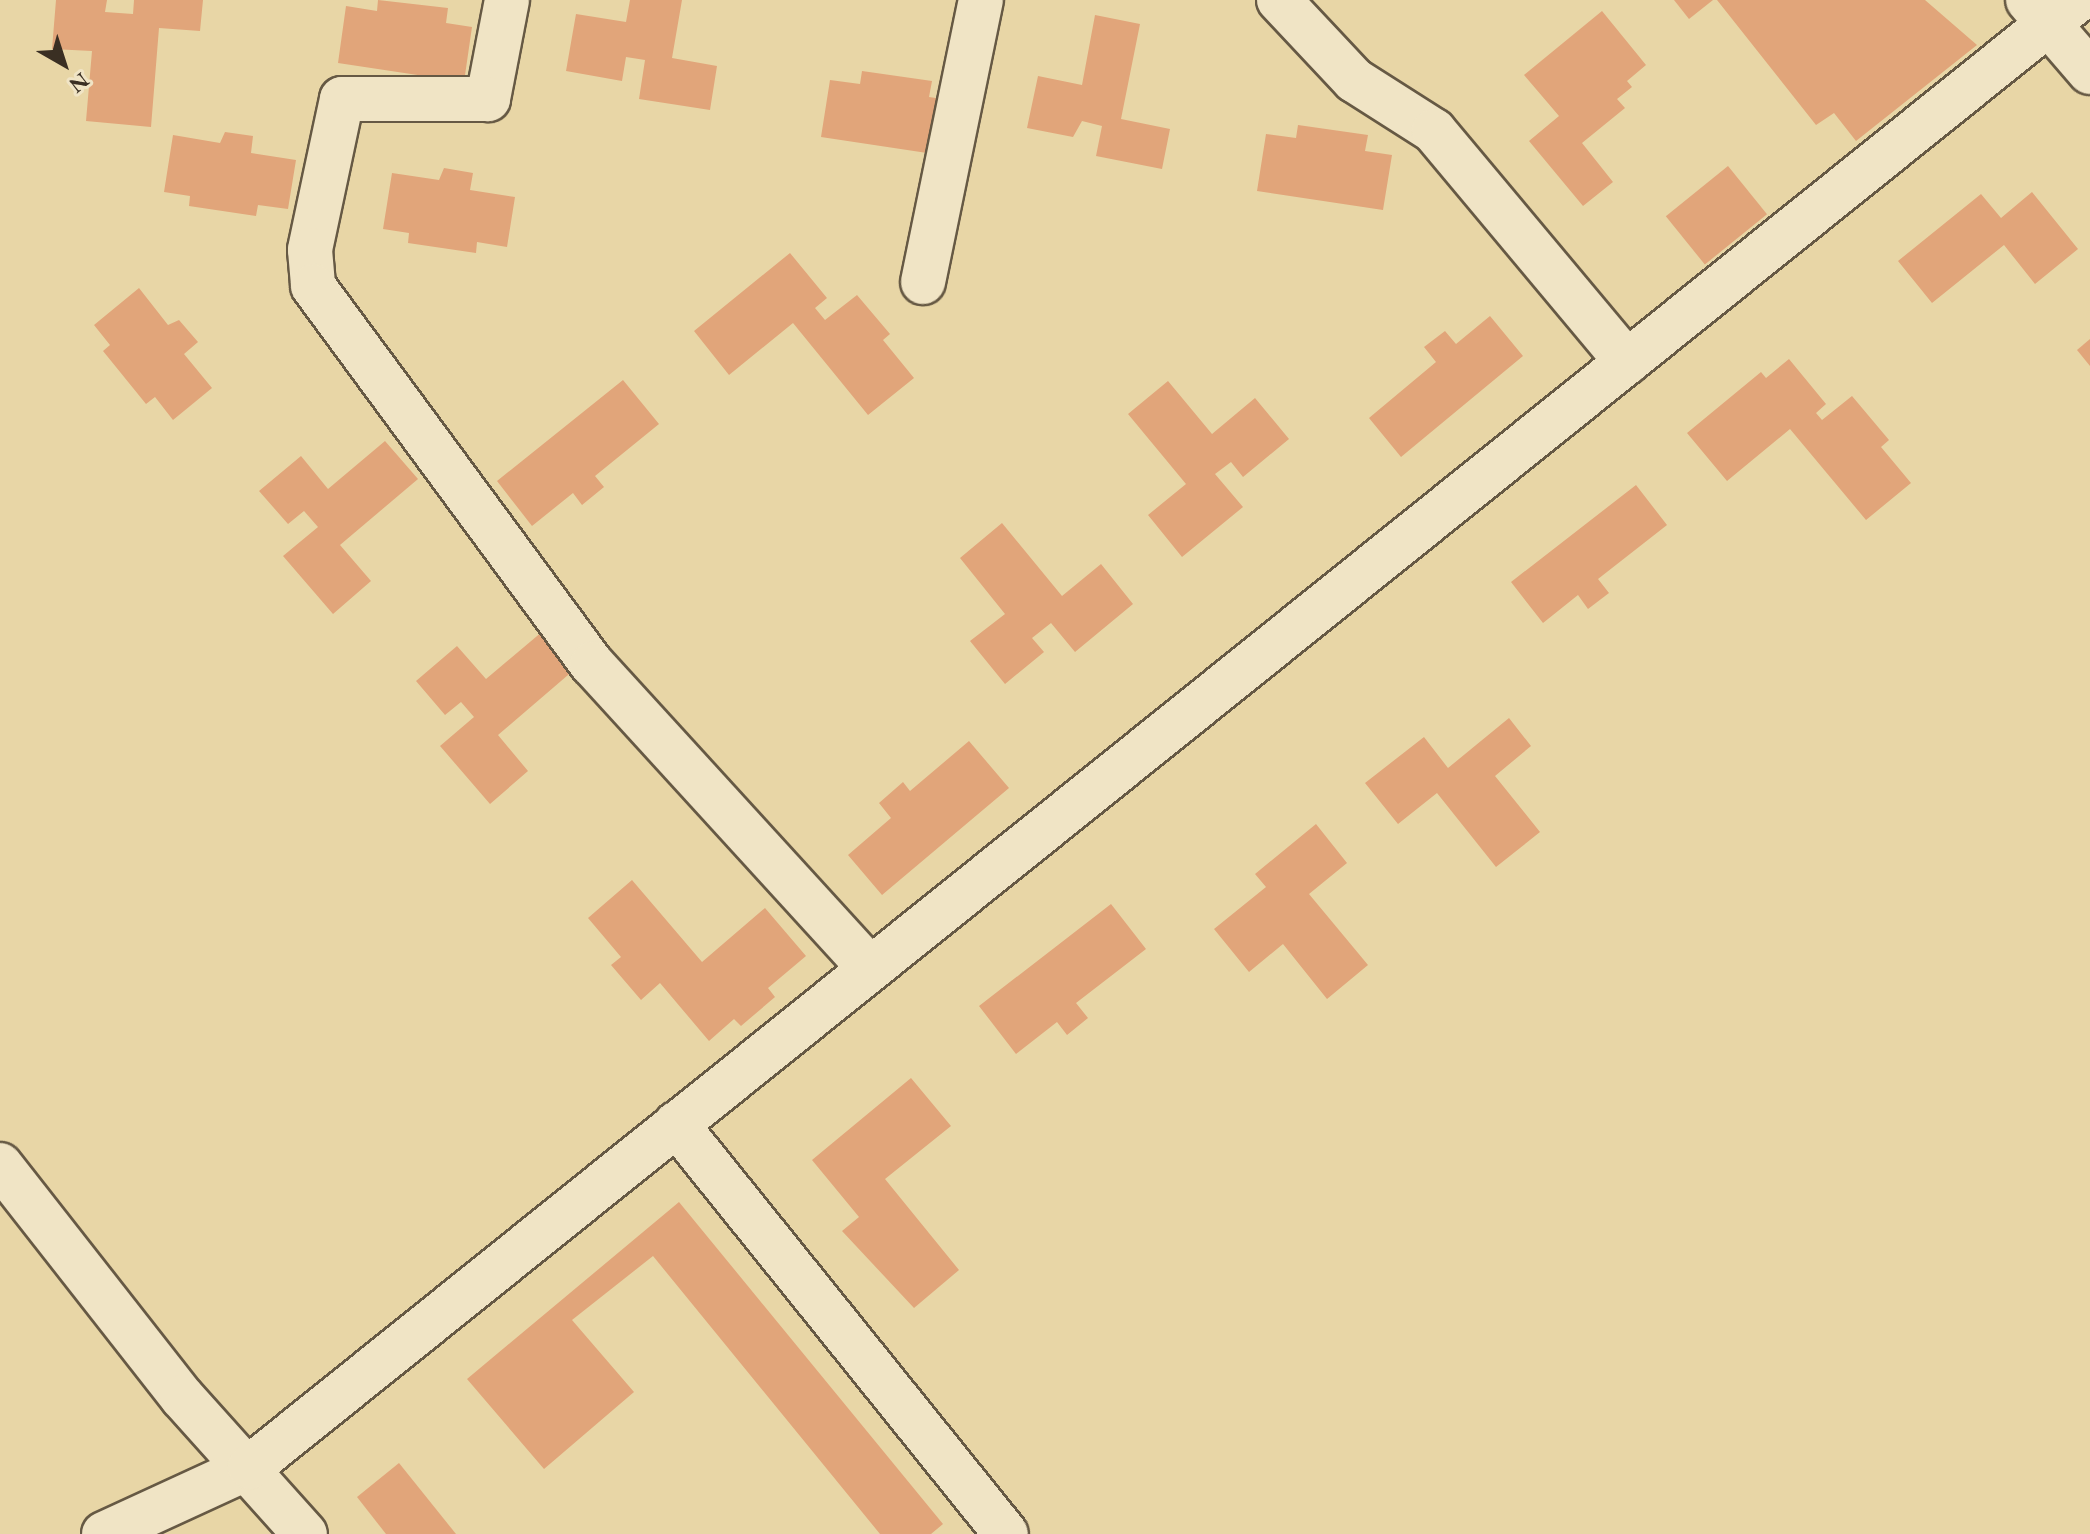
<!DOCTYPE html>
<style>
body{margin:0}
#map{position:relative;width:2090px;height:1534px;overflow:hidden;background:#e8d6a6;font-family:"EB Garamond",serif}
div>[style]{position:absolute}
.building>*{inset:0;background:#e1a57a;transform-origin:0 0}
.roads{filter:drop-shadow(2px 0 #665944) drop-shadow(-2px 0 #665944) drop-shadow(0 2px #665944) drop-shadow(0 -2px #665944)}
.minor>*{height:44px;margin:-22px;padding:0 22px;transform-origin:22px;border-radius:22px;background:#f0e4c5}
span{translate:-50% -50%;white-space:nowrap;text-align:center;line-height:1.15;-webkit-text-stroke:7px #f0e4c5;paint-order:stroke}
.north{position:absolute;left:24px;top:24px;width:80px;height:80px;-webkit-text-stroke:6px #f0e4c5;paint-order:stroke;rotate:141deg;font-size:22px;font-weight:700;line-height:32px;text-align:center;color:#3a2f23}
.north::after{content:'';display:block;margin:auto;width:28px;height:36px;background:#3a2f23;clip-path:polygon(50% 0,100% 100%,50% 72%,0 100%)}
</style>
<div id="map">
<div class="building">
<div style="clip-path:polygon(56px 0,107px 0,105px 12px,133px 14px,134px 0,203px 0,200px 31px,159px 28px,151px 127px,86px 121px,92px 51px,52px 49px)"></div>
<div style="clip-path:polygon(378px 0,448px 8px,446px 23px,472px 27px,464px 82px,338px 63px,346px 6px,377px 11px)"></div>
<div style="clip-path:polygon(630px 0,682px 0,672px 58px,717px 66px,710px 110px,639px 99px,645px 60px,626px 57px,622px 81px,566px 71px,576px 14px,626px 22px)"></div>
<div style="clip-path:polygon(1674px 0,1713px 0,1689px 19px)"></div>
<div style="clip-path:polygon(1717px 0,1925px 0,1977px 45px,1856px 141px,1834px 113px,1816px 125px)"></div>
<div style="clip-path:polygon(1602px 11px,1646px 65px,1627px 81px,1632px 87px,1617px 99px,1625px 108px,1582px 143px,1613px 182px,1583px 206px,1529px 141px,1559px 116px,1524px 75px)"></div>
<div style="clip-path:polygon(1095px 15px,1140px 24px,1121px 119px,1170px 129px,1162px 169px,1096px 156px,1102px 126px,1082px 121px,1073px 137px,1027px 128px,1038px 76px,1082px 85px)"></div>
<div style="clip-path:polygon(862px 71px,932px 81px,929px 97px,956px 101px,947px 156px,821px 137px,830px 80px,860px 84px)"></div>
<div style="clip-path:polygon(1298px 125px,1368px 135px,1365px 151px,1392px 155px,1383px 210px,1257px 191px,1266px 134px,1296px 138px)"></div>
<div style="clip-path:polygon(225px 132px,253px 136px,251px 153px,296px 160px,288px 209px,258px 205px,256px 216px,189px 206px,190px 196px,164px 192px,173px 135px,220px 143px)"></div>
<div style="left:1728px;top:166px;width:62px;height:80px;rotate:51deg"></div>
<div style="clip-path:polygon(444px 168px,473px 173px,470px 190px,515px 197px,507px 247px,477px 242px,476px 253px,408px 243px,409px 233px,383px 229px,392px 173px,439px 180px)"></div>
<div style="clip-path:polygon(2032px 192px,2078px 249px,2035px 284px,2004px 245px,1932px 303px,1898px 261px,1981px 194px,2001px 218px)"></div>
<div style="clip-path:polygon(790px 253px,827px 298px,815px 308px,825px 320px,857px 295px,890px 334px,883px 340px,914px 378px,868px 415px,793px 323px,729px 375px,694px 331px)"></div>
<div style="clip-path:polygon(139px 288px,168px 325px,179px 320px,198px 342px,184px 354px,212px 388px,173px 420px,155px 397px,146px 404px,103px 351px,110px 345px,94px 325px)"></div>
<div style="clip-path:polygon(1490px 316px,1523px 356px,1401px 457px,1369px 418px,1436px 362px,1424px 347px,1445px 331px,1456px 344px)"></div>
<div style="clip-path:polygon(2090px 339px,2090px 366px,2077px 350px)"></div>
<div style="clip-path:polygon(1789px 359px,1826px 404px,1816px 413px,1822px 420px,1852px 396px,1889px 440px,1881px 447px,1911px 483px,1866px 520px,1790px 429px,1727px 481px,1687px 433px,1761px 372px,1766px 378px)"></div>
<div style="clip-path:polygon(623px 380px,659px 424px,595px 476px,604px 487px,582px 505px,573px 493px,532px 526px,497px 481px)"></div>
<div style="clip-path:polygon(1168px 381px,1212px 434px,1255px 398px,1289px 439px,1243px 477px,1231px 462px,1215px 474px,1243px 507px,1182px 557px,1148px 515px,1186px 484px,1128px 414px)"></div>
<div style="clip-path:polygon(385px 441px,418px 479px,340px 545px,371px 581px,333px 614px,283px 556px,318px 527px,304px 511px,288px 524px,259px 491px,301px 456px,328px 489px)"></div>
<div style="clip-path:polygon(1636px 485px,1667px 525px,1598px 579px,1609px 593px,1588px 609px,1578px 595px,1543px 623px,1511px 582px)"></div>
<div style="clip-path:polygon(1002px 523px,1062px 596px,1101px 564px,1133px 604px,1075px 652px,1051px 623px,1032px 638px,1044px 652px,1005px 684px,970px 641px,1005px 614px,960px 558px)"></div>
<div style="clip-path:polygon(543px 631px,575px 669px,498px 735px,528px 771px,490px 804px,440px 746px,474px 717px,461px 702px,445px 715px,416px 681px,457px 646px,486px 679px)"></div>
<div style="clip-path:polygon(1509px 718px,1531px 746px,1495px 776px,1540px 832px,1496px 867px,1437px 793px,1398px 824px,1365px 783px,1424px 737px,1448px 768px)"></div>
<div style="clip-path:polygon(969px 741px,1009px 788px,882px 895px,848px 855px,891px 818px,879px 803px,903px 782px,910px 791px)"></div>
<div style="clip-path:polygon(1316px 824px,1347px 863px,1309px 894px,1368px 965px,1327px 999px,1283px 944px,1249px 972px,1214px 929px,1266px 887px,1255px 874px)"></div>
<div style="clip-path:polygon(632px 880px,702px 962px,765px 908px,806px 956px,768px 988px,775px 997px,741px 1026px,734px 1019px,709px 1041px,660px 983px,641px 1000px,611px 965px,621px 957px,588px 918px)"></div>
<div style="clip-path:polygon(1111px 904px,1146px 949px,1076px 1003px,1088px 1018px,1067px 1035px,1057px 1022px,1016px 1054px,979px 1006px)"></div>
<div style="clip-path:polygon(911px 1078px,951px 1126px,885px 1179px,959px 1270px,914px 1308px,842px 1231px,859px 1217px,812px 1160px)"></div>
<div style="clip-path:polygon(679px 1202px,943px 1524px,931px 1534px,880px 1534px,653px 1256px,572px 1320px,634px 1392px,544px 1469px,467px 1379px)"></div>
<div style="clip-path:polygon(399px 1463px,456px 1534px,386px 1534px,357px 1497px)"></div>
</div>
<div class="roads">
<div class="minor">
<div style="left:507px;top:0;width:101px;rotate:100.9deg"></div>
<div style="left:488px;top:99px;width:146px;rotate:180deg"></div>
<div style="left:342px;top:99px;width:154px;rotate:102deg"></div>
<div style="left:310px;top:250px;width:36px;rotate:85deg"></div>
<div style="left:313px;top:286px;width:470px;rotate:53.6deg"></div>
<div style="left:592px;top:664px;width:412px;rotate:47.6deg"></div>
<div style="left:1279px;top:0;width:110px;rotate:46.8deg"></div>
<div style="left:1354px;top:80px;width:95px;rotate:32.5deg"></div>
<div style="left:1434px;top:131px;width:301px;rotate:50.1deg"></div>
<div style="left:2028px;top:0;width:95px;rotate:49.3deg"></div>
<div style="left:923px;top:282px;width:288px;rotate:-78.4deg"></div>
<div style="left:676px;top:1124px;width:526px;rotate:51.17deg"></div>
<div style="left:0;top:1165px;width:295px;rotate:51.9deg"></div>
<div style="left:182px;top:1397px;width:184px;rotate:48.1deg"></div>
<div style="left:104px;top:1534px;width:161px;rotate:-24.7deg"></div>
<div style="left:250px;top:1467px;width:2344px;rotate:-38.75deg"></div>
</div>
</div>
<div class="north">N</div>
</div>
